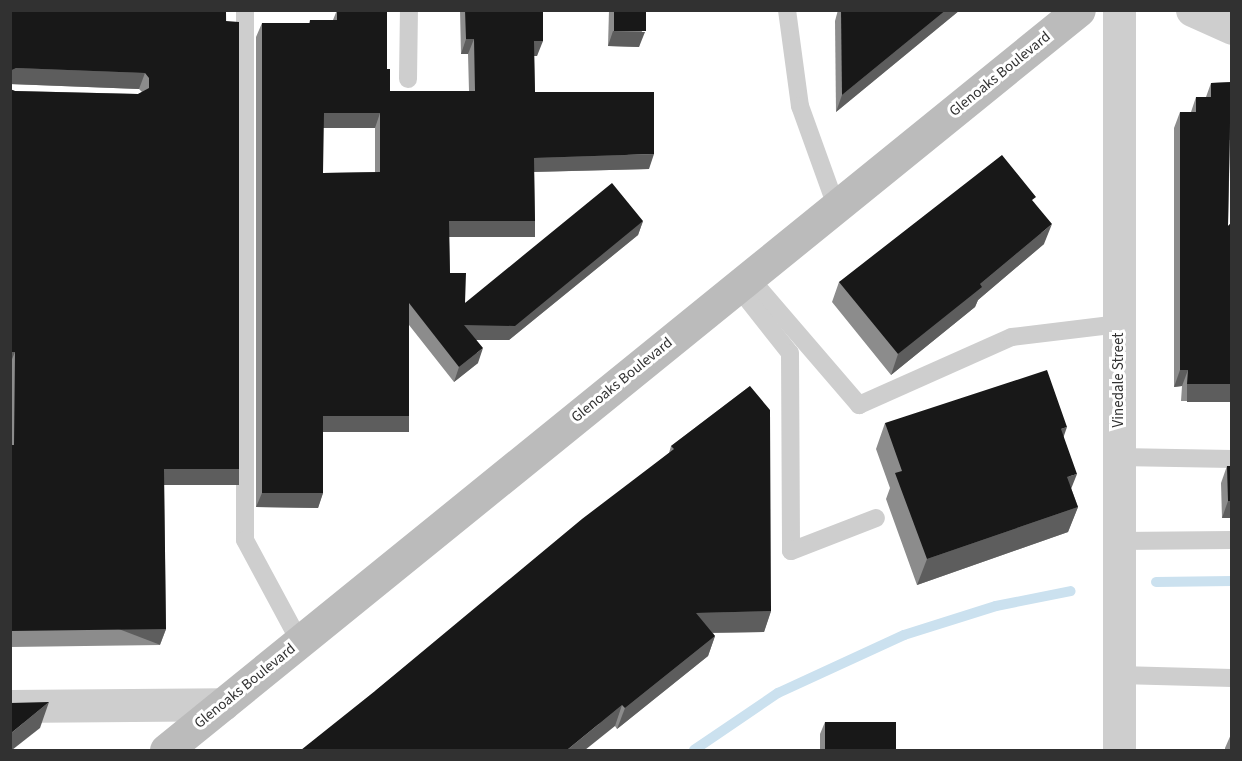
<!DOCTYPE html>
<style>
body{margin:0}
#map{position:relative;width:1242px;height:761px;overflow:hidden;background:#fff;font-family:"Source Sans 3",sans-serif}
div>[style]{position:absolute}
.stream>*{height:10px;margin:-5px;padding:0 5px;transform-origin:5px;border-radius:5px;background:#cbe1ef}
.service>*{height:18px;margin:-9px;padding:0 9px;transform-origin:9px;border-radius:9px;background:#cecece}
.minor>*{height:33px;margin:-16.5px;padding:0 16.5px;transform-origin:16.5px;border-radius:16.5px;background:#cecece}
.secondary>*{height:33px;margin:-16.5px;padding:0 16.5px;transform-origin:16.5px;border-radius:16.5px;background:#bbb}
.wall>*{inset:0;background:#8c8c8c}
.shaded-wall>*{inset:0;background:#5d5d5d;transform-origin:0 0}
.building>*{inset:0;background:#181818;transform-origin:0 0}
span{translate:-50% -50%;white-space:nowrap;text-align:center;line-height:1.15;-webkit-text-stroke:6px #fff;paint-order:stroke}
.street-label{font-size:15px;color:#313131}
.frame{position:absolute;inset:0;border:12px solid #313131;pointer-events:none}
</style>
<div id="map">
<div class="stream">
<div style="left:1156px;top:582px;width:76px;rotate:-0.8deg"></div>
<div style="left:694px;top:750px;width:102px;rotate:-34.2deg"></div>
<div style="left:778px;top:693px;width:139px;rotate:-24.7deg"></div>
<div style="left:904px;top:635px;width:96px;rotate:-17.5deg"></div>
<div style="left:996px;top:606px;width:76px;rotate:-11.3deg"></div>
</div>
<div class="service">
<div style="left:245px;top:10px;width:530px;rotate:90deg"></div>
<div style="left:245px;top:540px;width:116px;rotate:61.7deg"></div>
<div style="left:787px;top:10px;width:97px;rotate:82.3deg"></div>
<div style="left:800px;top:106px;width:106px;rotate:70.2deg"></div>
<div style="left:408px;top:79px;width:69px;rotate:-89.2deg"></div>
<div style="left:749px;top:277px;width:169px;rotate:49.3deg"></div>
<div style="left:859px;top:405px;width:167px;rotate:-24deg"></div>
<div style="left:1012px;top:337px;width:108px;rotate:-6.9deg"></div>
<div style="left:737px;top:286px;width:85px;rotate:51.7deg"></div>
<div style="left:790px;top:353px;width:198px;rotate:89.7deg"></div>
<div style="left:791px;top:551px;width:91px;rotate:-21.2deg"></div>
<div style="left:1119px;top:457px;width:113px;rotate:1deg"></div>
<div style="left:1119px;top:541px;width:113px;rotate:-0.5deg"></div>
<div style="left:1119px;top:675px;width:113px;rotate:1.5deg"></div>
</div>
<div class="minor">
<div style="left:1119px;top:10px;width:740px;rotate:90deg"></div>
<div style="left:1192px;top:10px;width:44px;rotate:24.2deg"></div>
<div style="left:10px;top:706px;width:213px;rotate:-0.5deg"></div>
</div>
<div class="secondary">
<div style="left:166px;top:750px;width:1175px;rotate:-39.03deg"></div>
</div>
<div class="wall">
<div style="clip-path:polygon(10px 10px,226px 10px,234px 484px,164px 484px,166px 629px,160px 645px,10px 647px,10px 89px,15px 91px,138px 94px,142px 92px,139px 89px,10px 84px)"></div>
<div style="clip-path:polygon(evenodd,337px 10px,387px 69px,390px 91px,469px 91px,468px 54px,461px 54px,460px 10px,543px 10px,537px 56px,534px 56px,535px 92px,649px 169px,534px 172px,535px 221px,530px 236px,449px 236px,450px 273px,465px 303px,643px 221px,638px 235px,509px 340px,476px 340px,478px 363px,454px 382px,409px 325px,403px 431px,323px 431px,323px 493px,318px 508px,256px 507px,256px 37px,262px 23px,309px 23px,310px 20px,333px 20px,337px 10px,323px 128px,375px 128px,375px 172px,323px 173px,323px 128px)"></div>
<div style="clip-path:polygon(609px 10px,646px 10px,639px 47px,608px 46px)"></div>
<div style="clip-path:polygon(838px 10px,960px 10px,836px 112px,835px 21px)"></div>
<div style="clip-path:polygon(1232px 82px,1232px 140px,1230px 140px,1228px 226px,1232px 222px,1232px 401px,1181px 401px,1182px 386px,1174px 387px,1174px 128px,1180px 112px,1191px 112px,1196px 97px,1206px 97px,1211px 83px)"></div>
<div style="clip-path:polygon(1034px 202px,1044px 244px,978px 300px,975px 307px,891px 375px,832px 302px,839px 282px)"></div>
<div style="clip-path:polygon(750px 386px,771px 611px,764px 632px,713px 633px,715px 636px,708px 656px,617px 729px,615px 726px,375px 691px,669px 453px,671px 446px)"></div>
<div style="clip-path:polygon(885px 423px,1063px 437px,1071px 488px,1078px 507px,1068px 532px,917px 585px,886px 499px,890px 488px,876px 449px)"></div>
<div style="clip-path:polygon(1227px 466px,1232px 466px,1232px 518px,1222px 518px,1221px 483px)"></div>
<div style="clip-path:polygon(825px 722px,896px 750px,820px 750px,820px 734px)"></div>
<div style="clip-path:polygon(1232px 732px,1232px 750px,1225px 750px,1225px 748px)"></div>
</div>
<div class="shaded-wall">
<div style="clip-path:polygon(946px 10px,960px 10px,836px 112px,842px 95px)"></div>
<div style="clip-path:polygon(613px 31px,645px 32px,639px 47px,608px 46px)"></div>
<div style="clip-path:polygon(466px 39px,474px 39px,468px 54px,461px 54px)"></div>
<div style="clip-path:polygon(534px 41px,543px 41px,537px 56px,529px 56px)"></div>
<div style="clip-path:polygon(16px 68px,145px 73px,139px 89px,10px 84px,10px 71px)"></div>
<div style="clip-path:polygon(324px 113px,380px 113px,375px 128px,318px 128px)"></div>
<div style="clip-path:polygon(1230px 123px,1232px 123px,1232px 140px,1224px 140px)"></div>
<div style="clip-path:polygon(654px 154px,649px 169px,529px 172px,534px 158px)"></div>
<div style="left:449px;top:221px;width:86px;height:16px"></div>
<div style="clip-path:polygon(643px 221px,638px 235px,509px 340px,459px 340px,464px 325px)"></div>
<div style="clip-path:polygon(1052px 224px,1044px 244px,978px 300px,975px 307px,891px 375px,898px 354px,980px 284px)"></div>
<div style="clip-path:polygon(483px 348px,478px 363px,454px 382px,459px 367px)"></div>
<div style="clip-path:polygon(10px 352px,15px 352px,10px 364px)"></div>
<div style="clip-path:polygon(1180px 370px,1188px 370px,1182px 386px,1174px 387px)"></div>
<div style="left:1187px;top:384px;width:45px;height:18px"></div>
<div style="left:323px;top:416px;width:86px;height:16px"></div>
<div style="clip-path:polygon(1067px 427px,1058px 453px,1061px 429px)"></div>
<div style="left:164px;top:469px;width:75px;height:16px"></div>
<div style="clip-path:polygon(1077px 474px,1067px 499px,1067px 477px)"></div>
<div style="clip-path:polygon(262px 493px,323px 493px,318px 508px,256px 507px)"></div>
<div style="clip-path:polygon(1228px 501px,1232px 501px,1232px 518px,1222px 518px)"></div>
<div style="clip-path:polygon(1078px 507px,1068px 532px,917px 585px,927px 559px)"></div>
<div style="clip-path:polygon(771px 611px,764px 632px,688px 633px,696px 613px)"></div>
<div style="left:166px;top:629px;width:17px;height:156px;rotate:111deg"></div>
<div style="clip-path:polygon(715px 636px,708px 656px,617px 729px,625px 708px)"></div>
<div style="clip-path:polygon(49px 702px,40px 728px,12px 750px,10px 750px,10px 734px)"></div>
<div style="clip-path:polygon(622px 705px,615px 726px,585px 750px,567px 750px)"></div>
</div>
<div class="building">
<div style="clip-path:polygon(10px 10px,226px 10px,226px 21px,239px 22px,239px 469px,164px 469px,166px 629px,10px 631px,10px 445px,14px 445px,15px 352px,10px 352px,10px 89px,15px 91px,138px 94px,149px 88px,149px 78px,145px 73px,16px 68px,10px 71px)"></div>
<div style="clip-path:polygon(evenodd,337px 10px,387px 10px,387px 69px,390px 69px,390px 91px,475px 91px,474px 39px,466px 39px,465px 10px,543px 10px,543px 41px,534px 41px,535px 92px,654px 92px,654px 154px,534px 158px,535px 221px,449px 221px,450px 273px,466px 273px,465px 303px,612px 183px,643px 221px,515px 326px,464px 325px,483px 348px,459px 367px,409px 303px,409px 416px,323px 416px,323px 493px,262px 493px,262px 23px,310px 23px,310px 20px,337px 20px,337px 10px,324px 113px,380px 113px,380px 172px,323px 173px,324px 113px)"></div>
<div style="left:614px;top:10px;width:32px;height:21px"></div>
<div style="clip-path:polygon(841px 10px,946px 10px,842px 95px)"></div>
<div style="clip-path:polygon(1232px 82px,1232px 123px,1230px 123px,1228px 226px,1232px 222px,1232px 384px,1187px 384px,1188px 370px,1180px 370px,1180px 112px,1196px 112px,1196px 97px,1211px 97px,1211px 83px)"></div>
<div style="clip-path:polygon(1002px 155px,1036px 197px,1032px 200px,1052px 224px,980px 284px,982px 287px,898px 354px,839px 282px)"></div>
<div style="clip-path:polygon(1047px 370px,1067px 427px,1061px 429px,1077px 474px,1067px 477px,1078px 507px,927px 559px,895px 473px,902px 471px,885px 423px)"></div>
<div style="clip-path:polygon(750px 386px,770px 410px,771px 611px,696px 613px,715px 636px,625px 708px,622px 705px,567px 750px,301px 750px,375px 691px,582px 519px,674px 449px,671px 446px)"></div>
<div style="clip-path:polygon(1227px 466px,1232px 466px,1232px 501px,1228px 501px)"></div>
<div style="clip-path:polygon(49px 702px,10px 734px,10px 703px)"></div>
<div style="left:825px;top:722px;width:71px;height:28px"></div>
</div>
<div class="street-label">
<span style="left:1000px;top:74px;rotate:-39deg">Glenoaks Boulevard</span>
<span style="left:622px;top:380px;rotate:-39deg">Glenoaks Boulevard</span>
<span style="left:1119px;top:380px;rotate:-90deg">Vinedale Street</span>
<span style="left:245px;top:686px;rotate:-39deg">Glenoaks Boulevard</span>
</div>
<div class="frame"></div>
</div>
